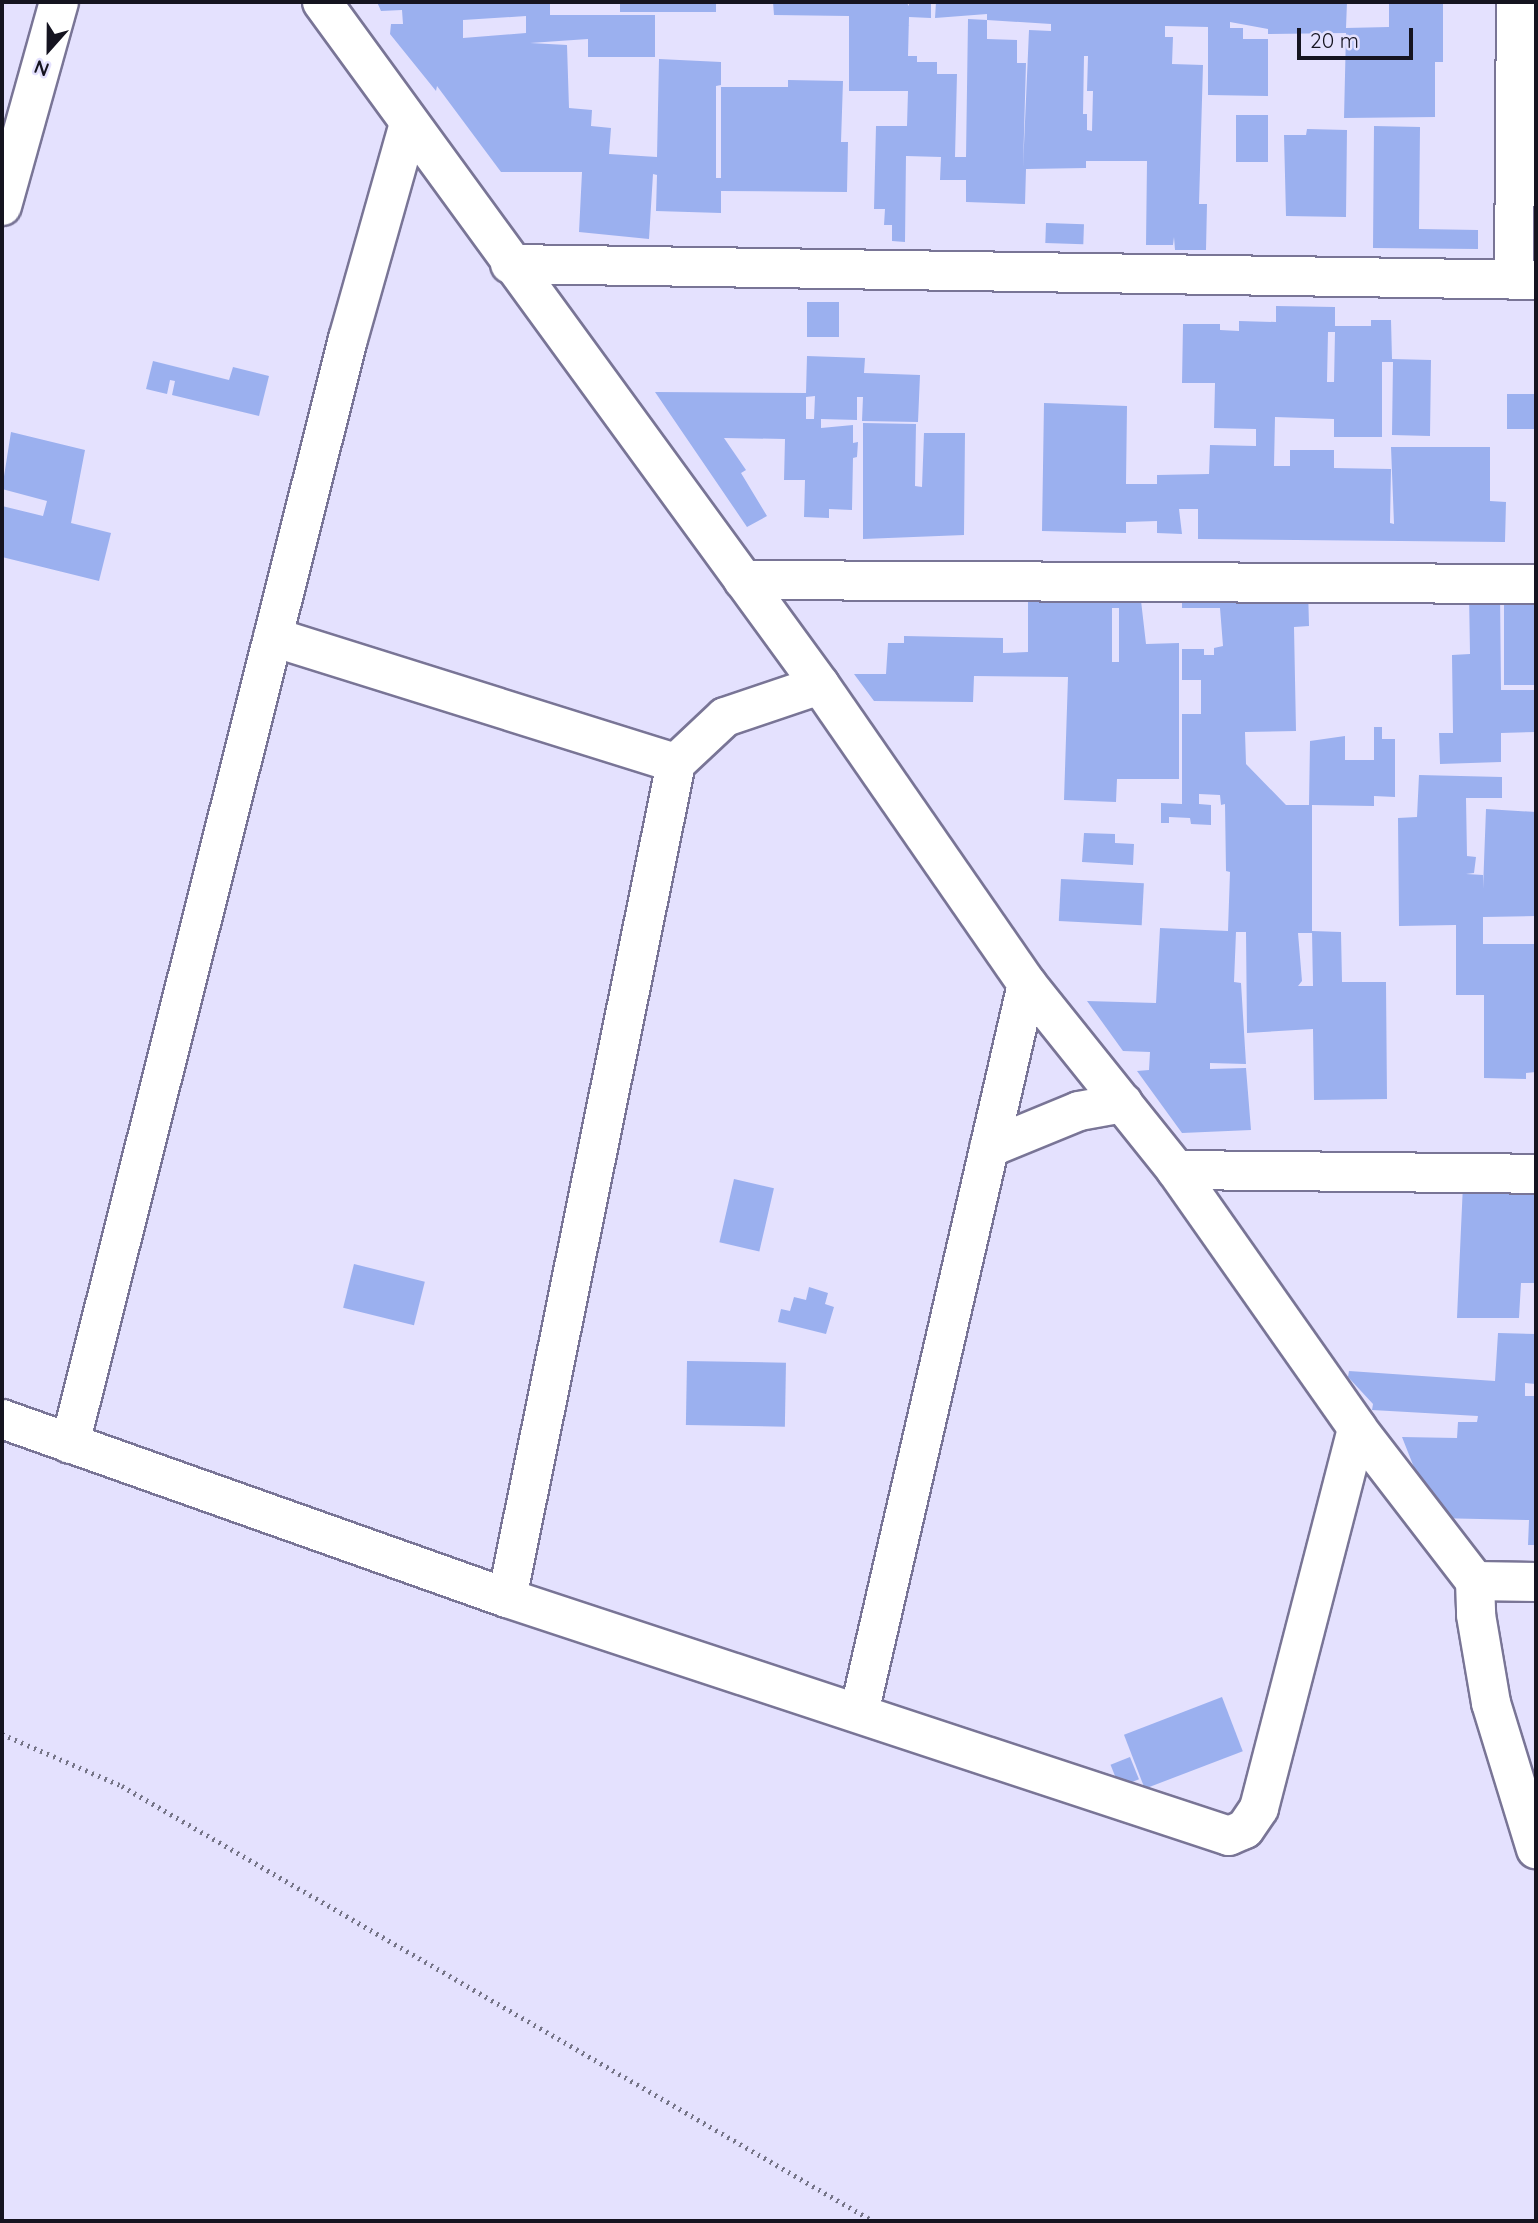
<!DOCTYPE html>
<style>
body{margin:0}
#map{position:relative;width:1538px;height:2223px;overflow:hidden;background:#e4e1fe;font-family:Quicksand,sans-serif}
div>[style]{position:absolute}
.building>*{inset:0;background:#9bb0ef;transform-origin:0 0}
.path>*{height:4.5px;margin-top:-2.25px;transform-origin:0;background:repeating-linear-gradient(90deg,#757487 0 2px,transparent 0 7px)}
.roads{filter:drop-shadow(2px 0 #797596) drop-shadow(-2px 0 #797596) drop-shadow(0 2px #797596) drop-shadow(0 -2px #797596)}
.minor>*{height:38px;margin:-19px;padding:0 19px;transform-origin:19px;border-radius:19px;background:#fff}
span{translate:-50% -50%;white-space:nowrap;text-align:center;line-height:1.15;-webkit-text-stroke:7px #e4e1fe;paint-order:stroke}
.frame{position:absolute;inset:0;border:4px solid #151420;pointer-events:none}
.north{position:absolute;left:14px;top:14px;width:70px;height:70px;-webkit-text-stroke:5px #e4e1fe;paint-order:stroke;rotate:201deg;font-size:19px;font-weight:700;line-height:28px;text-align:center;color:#151420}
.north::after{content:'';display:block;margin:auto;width:24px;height:32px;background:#151420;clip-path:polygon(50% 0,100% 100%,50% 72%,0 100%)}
.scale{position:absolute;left:1297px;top:28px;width:116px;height:32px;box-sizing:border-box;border:4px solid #151420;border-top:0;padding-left:9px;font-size:21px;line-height:24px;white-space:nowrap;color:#151420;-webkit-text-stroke:5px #e4e1fe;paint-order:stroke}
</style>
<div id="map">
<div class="building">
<div style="clip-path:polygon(evenodd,377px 2px,550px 2px,550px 15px,655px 15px,655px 57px,588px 57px,588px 39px,530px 43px,567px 45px,569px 108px,592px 110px,591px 126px,611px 128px,609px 154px,657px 157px,659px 59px,721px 62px,721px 85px,716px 86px,716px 178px,721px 178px,721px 87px,788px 87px,788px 80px,843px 81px,841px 142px,848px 142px,847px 192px,721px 191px,721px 213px,656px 211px,657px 175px,653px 174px,649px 239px,579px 232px,582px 172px,501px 172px,437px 86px,436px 91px,390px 34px,391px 24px,403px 24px,402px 10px,381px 11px,377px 2px,526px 16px,526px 33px,463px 38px,463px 20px,526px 16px)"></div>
<div style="left:620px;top:2px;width:96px;height:10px"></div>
<div style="clip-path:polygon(evenodd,773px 2px,906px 2px,909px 6px,909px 2px,931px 2px,931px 18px,909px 17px,908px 56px,917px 56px,917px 62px,937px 62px,937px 74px,957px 74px,955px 157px,966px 157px,968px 19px,987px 20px,987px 39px,1017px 40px,1017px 63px,1026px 63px,1023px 168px,1029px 30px,1051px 31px,1051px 24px,987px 20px,987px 14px,935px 18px,936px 2px,1347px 2px,1346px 28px,1389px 27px,1389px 2px,1443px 3px,1443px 62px,1435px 62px,1435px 117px,1344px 118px,1346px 33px,1268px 34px,1268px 29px,1230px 22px,1230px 28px,1243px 28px,1243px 39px,1268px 39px,1268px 96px,1208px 95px,1208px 27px,1165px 26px,1165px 37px,1173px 37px,1172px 64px,1203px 65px,1199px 204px,1207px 204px,1206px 250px,1175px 250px,1174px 237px,1173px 245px,1146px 245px,1147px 161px,1086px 161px,1086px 168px,1026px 169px,1025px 204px,966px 202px,966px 180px,940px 180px,941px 157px,906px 156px,905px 242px,892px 241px,892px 225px,884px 225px,885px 209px,874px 209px,876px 126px,907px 126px,908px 91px,849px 91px,849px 16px,774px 15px,773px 2px,1084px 56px,1088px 56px,1087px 91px,1093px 91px,1092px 131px,1087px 130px,1087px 114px,1083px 114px,1084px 56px)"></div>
<div style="left:1236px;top:115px;width:32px;height:47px"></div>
<div style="clip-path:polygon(1374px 126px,1420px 127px,1419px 229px,1478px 230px,1478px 249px,1373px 248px)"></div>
<div style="clip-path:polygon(1307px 129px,1347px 130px,1346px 217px,1286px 216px,1284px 135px,1306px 135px)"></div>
<div style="left:1046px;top:223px;width:38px;height:20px;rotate:2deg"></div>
<div style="left:807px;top:302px;width:32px;height:35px"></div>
<div style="clip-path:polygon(evenodd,1276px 306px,1335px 307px,1335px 326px,1371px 326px,1371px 320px,1391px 320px,1392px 359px,1431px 360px,1430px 436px,1392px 435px,1393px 362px,1382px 362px,1382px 437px,1334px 437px,1334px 419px,1275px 417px,1274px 466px,1290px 466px,1290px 450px,1334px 450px,1334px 468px,1391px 469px,1390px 523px,1394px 524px,1391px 447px,1490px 447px,1490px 501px,1506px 502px,1505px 542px,1198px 539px,1198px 509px,1179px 509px,1182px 534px,1157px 533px,1157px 521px,1126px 522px,1126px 533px,1042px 531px,1044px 403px,1127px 406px,1126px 484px,1157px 484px,1157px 475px,1209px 474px,1210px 445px,1256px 446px,1256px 429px,1214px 428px,1215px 383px,1182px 383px,1183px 324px,1220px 324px,1220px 330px,1239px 331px,1239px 321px,1276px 322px,1276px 306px,1328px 332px,1335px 332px,1334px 382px,1327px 382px,1328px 332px)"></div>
<div style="clip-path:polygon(evenodd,807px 356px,865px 358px,864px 373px,920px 375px,918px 422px,862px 421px,863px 397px,857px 397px,857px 420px,821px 419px,821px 428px,853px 425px,853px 443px,858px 442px,857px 457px,853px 458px,852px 510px,829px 509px,829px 518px,804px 517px,805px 480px,784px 480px,785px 439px,724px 438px,746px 470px,741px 473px,767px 516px,747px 527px,655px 392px,806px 393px,807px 356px,815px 396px,814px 419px,806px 419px,806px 397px,815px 396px)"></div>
<div style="clip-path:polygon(153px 361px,229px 380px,233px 367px,269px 376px,259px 416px,172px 395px,175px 381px,170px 380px,167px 394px,146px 389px)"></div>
<div style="left:1507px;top:394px;width:29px;height:35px"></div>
<div style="clip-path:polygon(863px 423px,916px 424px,915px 486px,922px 487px,924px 433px,965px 433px,964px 535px,863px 539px)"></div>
<div style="clip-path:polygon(11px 432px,85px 450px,71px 523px,111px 533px,99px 581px,2px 557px,2px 506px,43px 516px,47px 501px,2px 489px)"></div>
<div style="clip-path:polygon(1308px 587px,1309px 626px,1294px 627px,1296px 731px,1245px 732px,1246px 764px,1286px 805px,1309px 805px,1310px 741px,1345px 736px,1345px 760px,1374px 760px,1374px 727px,1382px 727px,1382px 739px,1395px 739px,1395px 797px,1374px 796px,1374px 806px,1312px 805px,1312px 933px,1298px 933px,1302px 981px,1298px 986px,1313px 986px,1312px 931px,1341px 932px,1342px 982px,1386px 982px,1387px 1099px,1314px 1100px,1313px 1029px,1247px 1033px,1246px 932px,1236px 932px,1234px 982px,1241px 983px,1246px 1064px,1210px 1063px,1210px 1069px,1246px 1068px,1251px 1130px,1182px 1133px,1137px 1071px,1149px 1070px,1150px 1052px,1123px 1051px,1087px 1001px,1156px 1003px,1160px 928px,1228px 931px,1230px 872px,1226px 871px,1225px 804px,1221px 805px,1220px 795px,1199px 794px,1199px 804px,1211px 805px,1211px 825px,1191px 824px,1190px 818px,1169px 817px,1169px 823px,1161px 823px,1161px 803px,1182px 804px,1182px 714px,1201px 714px,1201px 680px,1182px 680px,1182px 649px,1204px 649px,1204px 655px,1214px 655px,1214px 648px,1223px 646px,1220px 608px,1182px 608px,1182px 588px)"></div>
<div style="left:1504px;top:590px;width:32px;height:95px"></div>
<div style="clip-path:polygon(evenodd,1140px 592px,1146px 644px,1179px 643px,1179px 779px,1117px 779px,1116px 802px,1064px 800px,1068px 677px,974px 676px,973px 702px,874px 701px,854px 674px,886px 674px,888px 643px,904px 643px,904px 636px,1003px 638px,1003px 653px,1028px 652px,1028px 599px,1140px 592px,1112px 608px,1119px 608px,1119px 662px,1112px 662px,1112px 608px)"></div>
<div style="clip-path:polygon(1500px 592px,1501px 690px,1536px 690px,1536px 732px,1501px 733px,1501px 762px,1440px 764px,1439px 733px,1453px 733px,1452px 655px,1470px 654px,1469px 593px)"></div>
<div style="clip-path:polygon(1419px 775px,1502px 777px,1502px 798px,1466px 798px,1467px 856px,1476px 857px,1474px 873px,1466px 874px,1483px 875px,1483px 889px,1486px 809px,1536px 812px,1536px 916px,1483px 917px,1483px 944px,1536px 944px,1536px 1072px,1526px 1073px,1526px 1079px,1484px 1078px,1484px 995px,1456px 995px,1456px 925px,1399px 926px,1398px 818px,1417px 817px)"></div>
<div style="clip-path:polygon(1084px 833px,1115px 834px,1115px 843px,1134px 844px,1133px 865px,1082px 862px)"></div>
<div style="left:1061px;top:879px;width:83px;height:42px;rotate:3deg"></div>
<div style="left:734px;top:1179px;width:41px;height:65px;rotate:13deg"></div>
<div style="clip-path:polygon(1536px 1182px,1536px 1283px,1521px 1283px,1519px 1318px,1457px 1318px,1463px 1184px)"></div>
<div style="left:354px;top:1264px;width:73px;height:45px;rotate:14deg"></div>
<div style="clip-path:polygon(809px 1287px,828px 1293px,825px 1304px,834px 1307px,826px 1334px,778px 1322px,781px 1309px,790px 1311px,794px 1297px,806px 1300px)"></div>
<div style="clip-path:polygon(1498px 1333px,1536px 1334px,1536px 1384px,1525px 1383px,1525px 1396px,1536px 1396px,1536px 1545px,1528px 1545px,1529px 1520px,1434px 1518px,1402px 1437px,1457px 1438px,1458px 1422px,1477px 1422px,1478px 1416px,1372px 1410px,1373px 1404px,1348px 1377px,1349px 1371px,1495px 1381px)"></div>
<div style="left:687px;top:1361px;width:99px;height:64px;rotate:1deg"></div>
<div style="left:1222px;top:1697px;width:58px;height:105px;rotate:69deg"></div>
<div style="left:1130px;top:1757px;width:24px;height:21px;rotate:68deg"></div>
</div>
<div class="path">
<div style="left:2px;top:1734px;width:131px;rotate:23.4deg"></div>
<div style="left:122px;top:1786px;width:868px;rotate:30.08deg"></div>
</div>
<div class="roads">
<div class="minor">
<div style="left:322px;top:2px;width:845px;rotate:53.9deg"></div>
<div style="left:820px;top:685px;width:364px;rotate:55.3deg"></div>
<div style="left:1027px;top:984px;width:238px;rotate:51.3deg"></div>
<div style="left:1176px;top:1170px;width:315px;rotate:54.9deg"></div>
<div style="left:1357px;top:1428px;width:193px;rotate:52.4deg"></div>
<div style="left:1475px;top:1581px;width:34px;rotate:88deg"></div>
<div style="left:1476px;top:1615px;width:89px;rotate:80.3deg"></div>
<div style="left:1491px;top:1703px;width:153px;rotate:72.9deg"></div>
<div style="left:2px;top:206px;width:212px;rotate:-74.4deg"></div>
<div style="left:510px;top:264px;width:1026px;rotate:0.89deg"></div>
<div style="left:1514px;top:280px;width:278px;rotate:-89.6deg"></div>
<div style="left:743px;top:580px;width:793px;rotate:0.29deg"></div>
<div style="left:273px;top:637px;width:422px;rotate:17.4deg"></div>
<div style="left:989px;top:1148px;width:97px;rotate:-22.3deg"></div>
<div style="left:1079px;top:1111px;width:45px;rotate:-10.3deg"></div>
<div style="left:1176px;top:1170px;width:360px;rotate:0.6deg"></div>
<div style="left:2px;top:1419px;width:536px;rotate:19.52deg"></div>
<div style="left:507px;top:1598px;width:760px;rotate:18.24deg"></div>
<div style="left:1229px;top:1836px;width:17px;rotate:-24deg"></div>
<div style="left:1245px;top:1829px;width:25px;rotate:-56deg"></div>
<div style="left:1259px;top:1808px;width:392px;rotate:-75.5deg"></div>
<div style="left:70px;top:1444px;width:1139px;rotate:-75.88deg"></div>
<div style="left:348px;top:339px;width:224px;rotate:-74.2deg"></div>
<div style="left:1475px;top:1581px;width:61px;rotate:0.9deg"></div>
<div style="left:507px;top:1598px;width:852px;rotate:-78.56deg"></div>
<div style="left:676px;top:763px;width:67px;rotate:-43.2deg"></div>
<div style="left:725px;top:717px;width:100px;rotate:-18.6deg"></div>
<div style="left:859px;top:1713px;width:748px;rotate:-77.02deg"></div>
</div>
</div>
<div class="frame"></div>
<div class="north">N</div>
<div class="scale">20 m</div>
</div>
